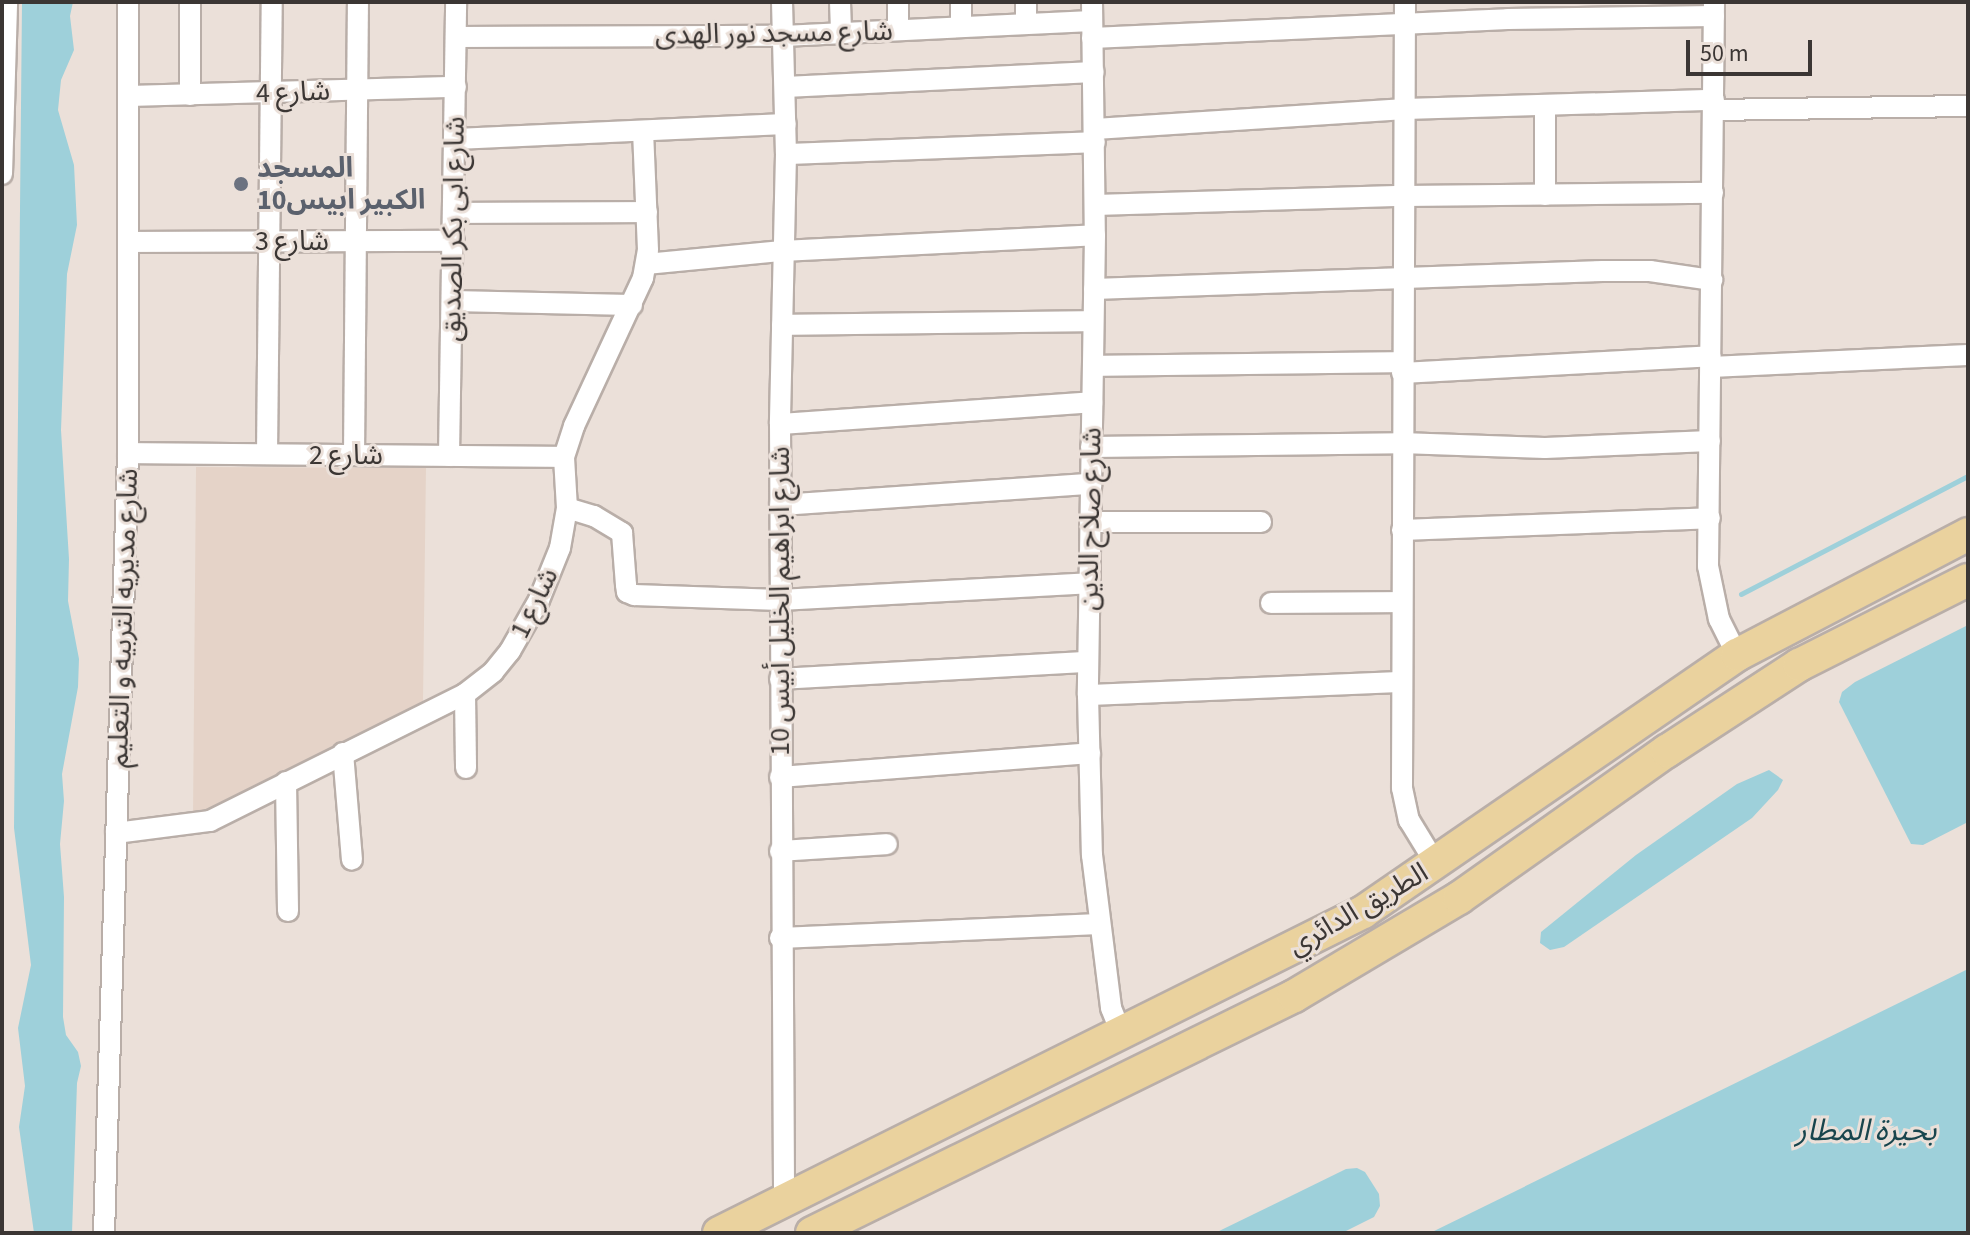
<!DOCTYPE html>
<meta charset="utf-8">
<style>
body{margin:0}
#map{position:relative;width:1970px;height:1235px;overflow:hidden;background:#ebe0d9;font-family:"Source Sans 3","Noto Sans Arabic",sans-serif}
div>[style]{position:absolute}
.built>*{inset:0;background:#e5d3c8}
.water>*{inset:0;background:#9ed0da}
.stream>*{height:5px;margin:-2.5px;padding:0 2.5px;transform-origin:2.5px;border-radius:2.5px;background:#9ed0da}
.roads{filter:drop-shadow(2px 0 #b9aea8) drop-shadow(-2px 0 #b9aea8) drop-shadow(0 2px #b9aea8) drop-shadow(0 -2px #b9aea8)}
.minor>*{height:20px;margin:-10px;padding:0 10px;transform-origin:10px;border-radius:10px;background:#fff}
.primary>*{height:32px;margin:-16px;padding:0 16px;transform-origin:16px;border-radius:16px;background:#ead29e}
.dots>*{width:22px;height:22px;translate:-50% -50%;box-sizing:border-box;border:4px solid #ebe0d9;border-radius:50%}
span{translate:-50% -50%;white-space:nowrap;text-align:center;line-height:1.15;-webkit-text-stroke:6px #ebe0d9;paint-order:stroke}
.street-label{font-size:28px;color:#3b3634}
.worship-label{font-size:28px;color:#5b616d;font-weight:700}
.left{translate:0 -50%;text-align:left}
.water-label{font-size:30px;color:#18454d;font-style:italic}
.frame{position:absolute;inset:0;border:4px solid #3b3634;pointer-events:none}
.scale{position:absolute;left:1686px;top:40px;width:126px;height:36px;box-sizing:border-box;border:4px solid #3b3634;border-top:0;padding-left:10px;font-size:24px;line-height:28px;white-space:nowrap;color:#3b3634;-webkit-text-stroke:6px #ebe0d9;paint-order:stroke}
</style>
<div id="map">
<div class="built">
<div style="clip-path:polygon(196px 467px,426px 468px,423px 702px,193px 816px)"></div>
</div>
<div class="water">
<div style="clip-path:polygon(22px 2px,73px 2px,70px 16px,74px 50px,61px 80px,58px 110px,74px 165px,77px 225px,67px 274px,61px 430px,69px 559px,68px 601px,79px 659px,78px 687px,62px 774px,64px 801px,60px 844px,64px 897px,63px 1017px,66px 1035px,78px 1052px,81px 1066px,77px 1083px,72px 1233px,34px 1233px,19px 1127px,25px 1086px,18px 1028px,31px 965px,14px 828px)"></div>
<div style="clip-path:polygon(1968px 625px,1968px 822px,1923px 845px,1911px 844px,1839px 702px,1842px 692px,1855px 682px)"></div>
<div style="clip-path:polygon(1769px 770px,1783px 780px,1778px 790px,1752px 818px,1564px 947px,1550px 950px,1540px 943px,1541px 932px,1636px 855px,1737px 784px)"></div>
<div style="clip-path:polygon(1968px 969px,1968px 1233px,1430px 1233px)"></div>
<div style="clip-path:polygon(1357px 1168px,1365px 1172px,1379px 1194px,1380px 1206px,1374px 1217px,1342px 1233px,1215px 1233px,1346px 1169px)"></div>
</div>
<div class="stream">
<div style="left:1741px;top:594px;width:256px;rotate:-27.5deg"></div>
</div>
<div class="roads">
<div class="minor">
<div style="left:782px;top:2px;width:152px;rotate:88.5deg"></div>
<div style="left:786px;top:154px;width:270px;rotate:91.3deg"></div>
<div style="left:780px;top:424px;width:775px;rotate:89.7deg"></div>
<div style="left:840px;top:2px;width:31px;rotate:88deg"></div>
<div style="left:898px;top:2px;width:28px;rotate:90deg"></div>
<div style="left:961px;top:2px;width:25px;rotate:90deg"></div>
<div style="left:1026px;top:2px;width:22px;rotate:90deg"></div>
<div style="left:1092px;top:2px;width:233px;rotate:89.3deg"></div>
<div style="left:1095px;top:235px;width:460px;rotate:90.9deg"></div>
<div style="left:1088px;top:695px;width:160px;rotate:88.6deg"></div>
<div style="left:1092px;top:855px;width:154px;rotate:82.9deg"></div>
<div style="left:1111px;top:1008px;width:27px;rotate:68deg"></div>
<div style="left:1405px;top:2px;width:786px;rotate:90.22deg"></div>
<div style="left:1402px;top:788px;width:33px;rotate:78deg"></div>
<div style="left:1409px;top:820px;width:52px;rotate:58.5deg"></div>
<div style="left:1714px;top:2px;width:564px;rotate:90.61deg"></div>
<div style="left:1708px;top:566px;width:54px;rotate:78.3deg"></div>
<div style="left:1719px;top:619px;width:40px;rotate:63.4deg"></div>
<div style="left:456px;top:37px;width:327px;rotate:-0.2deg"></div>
<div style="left:783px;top:36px;width:309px;rotate:-2.8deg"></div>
<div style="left:1092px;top:38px;width:416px;rotate:-2.6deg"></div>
<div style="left:1508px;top:19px;width:206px;rotate:-0.8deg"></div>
<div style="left:785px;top:87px;width:309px;rotate:-2.8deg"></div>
<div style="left:190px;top:95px;width:93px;rotate:-90deg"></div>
<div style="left:130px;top:96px;width:326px;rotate:-1.6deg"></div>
<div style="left:1713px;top:110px;width:255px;rotate:-0.9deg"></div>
<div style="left:1095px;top:129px;width:311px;rotate:-3.7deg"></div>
<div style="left:1405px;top:109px;width:309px;rotate:-1.7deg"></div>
<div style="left:455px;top:139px;width:331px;rotate:-2.6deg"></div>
<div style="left:786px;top:154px;width:309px;rotate:-2.2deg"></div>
<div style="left:2px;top:174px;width:172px;rotate:-88.3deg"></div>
<div style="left:1545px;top:195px;width:89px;rotate:-90deg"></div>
<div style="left:1095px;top:205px;width:309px;rotate:-1.7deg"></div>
<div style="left:1404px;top:196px;width:309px;rotate:-0.6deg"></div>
<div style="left:454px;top:213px;width:193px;rotate:-0.3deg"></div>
<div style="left:130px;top:242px;width:324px;rotate:-0.2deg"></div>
<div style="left:646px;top:264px;width:137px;rotate:-5.5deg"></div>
<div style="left:782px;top:251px;width:313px;rotate:-2.9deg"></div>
<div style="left:1094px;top:289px;width:509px;rotate:-2.03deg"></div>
<div style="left:1603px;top:271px;width:47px"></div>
<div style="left:1650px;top:271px;width:63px;rotate:8.3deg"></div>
<div style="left:452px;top:301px;width:180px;rotate:1.3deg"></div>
<div style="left:782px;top:325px;width:311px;rotate:-0.7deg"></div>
<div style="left:1093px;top:366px;width:309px;rotate:-0.7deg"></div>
<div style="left:1711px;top:367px;width:257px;rotate:-2.7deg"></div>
<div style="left:1402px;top:373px;width:309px;rotate:-3.1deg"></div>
<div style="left:780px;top:424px;width:313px;rotate:-4deg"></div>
<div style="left:1091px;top:447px;width:310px;rotate:-0.7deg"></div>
<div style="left:1401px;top:443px;width:144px;rotate:2deg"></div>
<div style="left:1545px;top:448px;width:165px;rotate:-2.4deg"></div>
<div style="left:128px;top:453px;width:436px;rotate:0.5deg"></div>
<div style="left:267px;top:454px;width:452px;rotate:-89.4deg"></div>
<div style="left:354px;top:455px;width:453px;rotate:-89.5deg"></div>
<div style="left:449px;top:456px;width:454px;rotate:-89.1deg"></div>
<div style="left:780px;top:505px;width:312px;rotate:-3.9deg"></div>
<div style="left:567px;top:508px;width:28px;rotate:17deg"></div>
<div style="left:594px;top:516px;width:33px;rotate:31deg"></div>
<div style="left:622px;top:533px;width:52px;rotate:85.6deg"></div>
<div style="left:626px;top:585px;width:7px;rotate:82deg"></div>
<div style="left:627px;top:592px;width:8px;rotate:23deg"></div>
<div style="left:634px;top:595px;width:146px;rotate:2deg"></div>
<div style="left:780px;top:600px;width:309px;rotate:-3.1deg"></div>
<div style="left:1090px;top:522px;width:171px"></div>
<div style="left:1402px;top:530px;width:308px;rotate:-2.2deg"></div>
<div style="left:1271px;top:603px;width:131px;rotate:-0.4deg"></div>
<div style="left:780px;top:679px;width:308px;rotate:-3.2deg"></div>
<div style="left:465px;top:694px;width:74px;rotate:89.2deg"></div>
<div style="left:1088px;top:695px;width:313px;rotate:-2.4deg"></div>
<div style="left:343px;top:753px;width:107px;rotate:85.2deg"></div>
<div style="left:780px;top:777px;width:311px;rotate:-4.4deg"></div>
<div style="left:286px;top:782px;width:129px;rotate:89.1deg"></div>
<div style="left:116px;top:833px;width:95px;rotate:-7.3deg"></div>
<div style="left:210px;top:821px;width:285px;rotate:-26.5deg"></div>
<div style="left:465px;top:694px;width:36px;rotate:-38deg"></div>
<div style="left:493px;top:672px;width:27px;rotate:-51deg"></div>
<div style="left:510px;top:651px;width:59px;rotate:-60.4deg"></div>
<div style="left:539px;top:600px;width:56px;rotate:-68deg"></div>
<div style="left:560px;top:548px;width:41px;rotate:-80.1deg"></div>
<div style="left:567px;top:508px;width:51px;rotate:-93.4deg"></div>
<div style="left:564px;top:457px;width:33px;rotate:-72deg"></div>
<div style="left:574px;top:426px;width:163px;rotate:-65deg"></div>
<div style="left:643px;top:278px;width:28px;rotate:-80deg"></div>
<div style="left:648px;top:250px;width:118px;rotate:-92.4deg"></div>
<div style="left:780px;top:851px;width:107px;rotate:-3.7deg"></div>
<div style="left:780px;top:938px;width:319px;rotate:-2.5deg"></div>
<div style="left:104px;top:1233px;width:780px;rotate:-88.24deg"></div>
<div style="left:128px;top:453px;width:451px;rotate:-90deg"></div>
</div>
<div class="primary">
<div style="left:719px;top:1233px;width:720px;rotate:-26.49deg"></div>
<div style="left:1363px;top:912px;width:454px;rotate:-34.5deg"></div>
<div style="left:1737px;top:655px;width:261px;rotate:-27.6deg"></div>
<div style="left:812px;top:1233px;width:537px;rotate:-26.18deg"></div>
<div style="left:1294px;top:996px;width:192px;rotate:-30.7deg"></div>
<div style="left:1459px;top:898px;width:255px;rotate:-35.3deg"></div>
<div style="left:1667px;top:751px;width:158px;rotate:-33.1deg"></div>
<div style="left:1799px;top:665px;width:189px;rotate:-26.7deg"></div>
</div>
</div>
<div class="dots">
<div style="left:241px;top:184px;background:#6b7280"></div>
</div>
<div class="street-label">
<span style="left:774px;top:33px;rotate:-1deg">شارع مسجد نور الهدى</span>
<span style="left:293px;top:92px;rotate:-2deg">شارع 4</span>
<span style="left:453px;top:229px;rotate:-89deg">شارع ابى بكر الصديق</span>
<span style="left:292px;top:241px">شارع 3</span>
<span style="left:346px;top:455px">شارع 2</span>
<span style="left:1090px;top:519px;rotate:-89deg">شارع صلاح الدين</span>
<span style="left:780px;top:601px;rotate:-90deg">شارع ابراهيم الخليل أبيس 10</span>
<span style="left:534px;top:603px;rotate:-64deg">شارع 1</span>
<span style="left:123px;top:618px;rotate:-88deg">شارع مديريه التربيه و التعليم</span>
<span style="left:1358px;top:909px;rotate:-30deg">الطريق الدائري</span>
</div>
<div class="worship-label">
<span class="left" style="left:257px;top:184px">المسجد<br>الكبير ابيس10</span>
</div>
<div class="water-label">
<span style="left:1866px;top:1131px">بحيرة المطار</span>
</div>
<div class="frame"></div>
<div class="scale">50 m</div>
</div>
